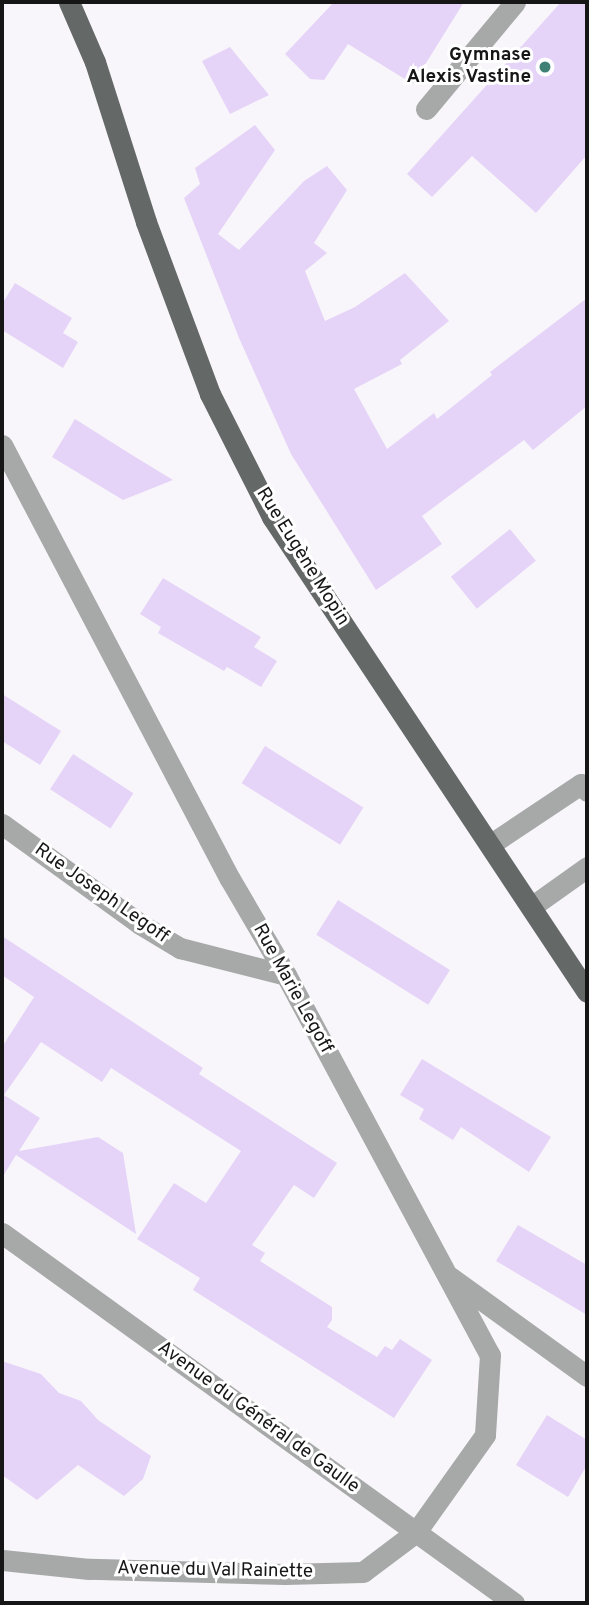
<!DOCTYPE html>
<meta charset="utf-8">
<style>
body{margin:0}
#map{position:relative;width:589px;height:1605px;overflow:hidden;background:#f8f6fa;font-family:Overpass,sans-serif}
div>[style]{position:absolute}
.building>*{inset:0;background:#e5d4f8;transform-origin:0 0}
.minor>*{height:21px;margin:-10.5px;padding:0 10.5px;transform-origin:10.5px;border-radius:10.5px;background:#a6a9a8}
.major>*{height:21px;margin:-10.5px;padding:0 10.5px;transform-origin:10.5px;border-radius:10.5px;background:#646867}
.dots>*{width:19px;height:19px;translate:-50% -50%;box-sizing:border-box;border:4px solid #fff;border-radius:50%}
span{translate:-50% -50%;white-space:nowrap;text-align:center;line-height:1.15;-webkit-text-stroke:6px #fff;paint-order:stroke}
.poi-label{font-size:19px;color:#161617;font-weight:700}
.right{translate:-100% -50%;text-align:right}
.street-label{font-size:19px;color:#161617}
.frame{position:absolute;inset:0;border:4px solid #161617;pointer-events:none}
</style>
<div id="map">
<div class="building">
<div style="clip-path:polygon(334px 2px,464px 2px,413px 84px,348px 44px,324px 80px,310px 79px,285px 54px)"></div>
<div style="clip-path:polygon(561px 2px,587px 2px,587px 155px,536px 213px,472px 156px,432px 197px,407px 174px)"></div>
<div style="clip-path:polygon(230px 47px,269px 95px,230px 114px,202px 61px)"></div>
<div style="clip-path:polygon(255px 125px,275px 150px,218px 234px,239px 250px,304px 181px,327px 166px,347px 190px,314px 243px,327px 253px,305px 271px,325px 321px,355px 307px,405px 273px,449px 321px,400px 360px,402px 364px,354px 389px,387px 449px,434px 413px,437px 419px,492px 375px,490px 372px,587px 298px,587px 406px,533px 450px,524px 440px,422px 516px,442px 544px,376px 590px,291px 454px,239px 338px,184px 198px,200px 184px,195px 168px)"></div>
<div style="clip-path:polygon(15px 283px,72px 318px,63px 333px,78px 342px,63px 368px,2px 330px,2px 304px)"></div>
<div style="clip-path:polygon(75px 419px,132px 455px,173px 480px,123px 500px,52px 457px)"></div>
<div style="left:510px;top:529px;width:41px;height:76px;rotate:51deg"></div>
<div style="clip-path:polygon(163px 578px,261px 637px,254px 647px,277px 661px,261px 687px,227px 667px,224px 671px,158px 633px,161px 627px,140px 614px)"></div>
<div style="clip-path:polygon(2px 694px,61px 731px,40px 765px,2px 741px)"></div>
<div style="left:265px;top:746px;width:116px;height:44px;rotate:32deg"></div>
<div style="left:73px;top:754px;width:72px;height:42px;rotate:33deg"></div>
<div style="left:338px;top:900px;width:132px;height:41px;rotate:32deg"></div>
<div style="clip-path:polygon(2px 936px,203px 1068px,199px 1074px,337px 1163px,314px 1198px,294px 1185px,252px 1245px,265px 1253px,260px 1261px,332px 1307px,332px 1320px,327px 1327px,377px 1357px,385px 1346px,392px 1350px,400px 1339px,432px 1360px,394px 1418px,193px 1290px,200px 1278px,137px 1239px,174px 1183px,206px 1203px,241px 1151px,111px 1068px,102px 1082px,41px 1042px,4px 1095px,40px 1118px,19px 1151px,98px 1137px,123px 1153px,136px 1234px,16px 1155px,2px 1178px,2px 1047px,34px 997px,2px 975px)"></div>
<div style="clip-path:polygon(422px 1059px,551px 1137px,529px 1172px,461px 1127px,453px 1140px,419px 1119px,424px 1109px,400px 1095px)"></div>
<div style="clip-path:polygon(518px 1225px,587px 1265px,587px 1315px,496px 1261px)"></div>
<div style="clip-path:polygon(2px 1361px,41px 1374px,59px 1393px,81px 1401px,98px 1420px,151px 1456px,143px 1479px,124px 1496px,78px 1465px,37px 1500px,2px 1475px)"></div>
<div style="clip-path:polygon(547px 1415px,587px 1440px,587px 1465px,568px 1497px,516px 1465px)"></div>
</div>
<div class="minor">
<div style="left:426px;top:109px;width:139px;rotate:-50.2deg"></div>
<div style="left:2px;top:445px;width:490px;rotate:62.3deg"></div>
<div style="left:230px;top:879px;width:111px;rotate:59.7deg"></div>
<div style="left:286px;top:975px;width:431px;rotate:61.8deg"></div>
<div style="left:490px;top:1355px;width:80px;rotate:93.6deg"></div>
<div style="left:485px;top:1435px;width:119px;rotate:125.4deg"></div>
<div style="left:416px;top:1532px;width:66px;rotate:143deg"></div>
<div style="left:363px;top:1572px;width:78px;rotate:178.5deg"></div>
<div style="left:285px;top:1574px;width:196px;rotate:-178.5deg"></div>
<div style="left:89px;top:1569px;width:87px;rotate:-174.1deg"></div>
<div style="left:2px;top:824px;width:170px;rotate:35.9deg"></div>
<div style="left:140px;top:924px;width:47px;rotate:31deg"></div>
<div style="left:180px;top:948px;width:109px;rotate:14.3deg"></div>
<div style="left:491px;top:844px;width:108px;rotate:-33.7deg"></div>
<div style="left:581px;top:784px;width:9px;rotate:49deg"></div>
<div style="left:531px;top:907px;width:69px;rotate:-35.5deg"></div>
<div style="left:2px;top:1233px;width:632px;rotate:35.85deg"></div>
<div style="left:450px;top:1277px;width:169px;rotate:35.9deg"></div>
</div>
<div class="major">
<div style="left:69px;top:2px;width:65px;rotate:66.6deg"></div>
<div style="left:95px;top:62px;width:168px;rotate:72.3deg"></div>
<div style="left:146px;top:222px;width:184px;rotate:69.6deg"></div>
<div style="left:210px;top:394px;width:138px;rotate:63.2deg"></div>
<div style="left:272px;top:517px;width:570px;rotate:56.45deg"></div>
</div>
<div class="dots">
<div style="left:545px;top:67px;background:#3e8174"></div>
</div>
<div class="poi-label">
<span class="right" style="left:531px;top:67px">Gymnase<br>Alexis Vastine</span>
</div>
<div class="street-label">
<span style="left:302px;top:557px;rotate:58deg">Rue Eugène Mopin</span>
<span style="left:101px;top:894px;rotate:35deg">Rue Joseph Legoff</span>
<span style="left:292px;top:989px;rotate:61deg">Rue Marie Legoff</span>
<span style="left:258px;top:1418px;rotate:36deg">Avenue du Général de Gaulle</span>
<span style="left:215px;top:1571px;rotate:1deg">Avenue du Val Rainette</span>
</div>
<div class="frame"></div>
</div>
